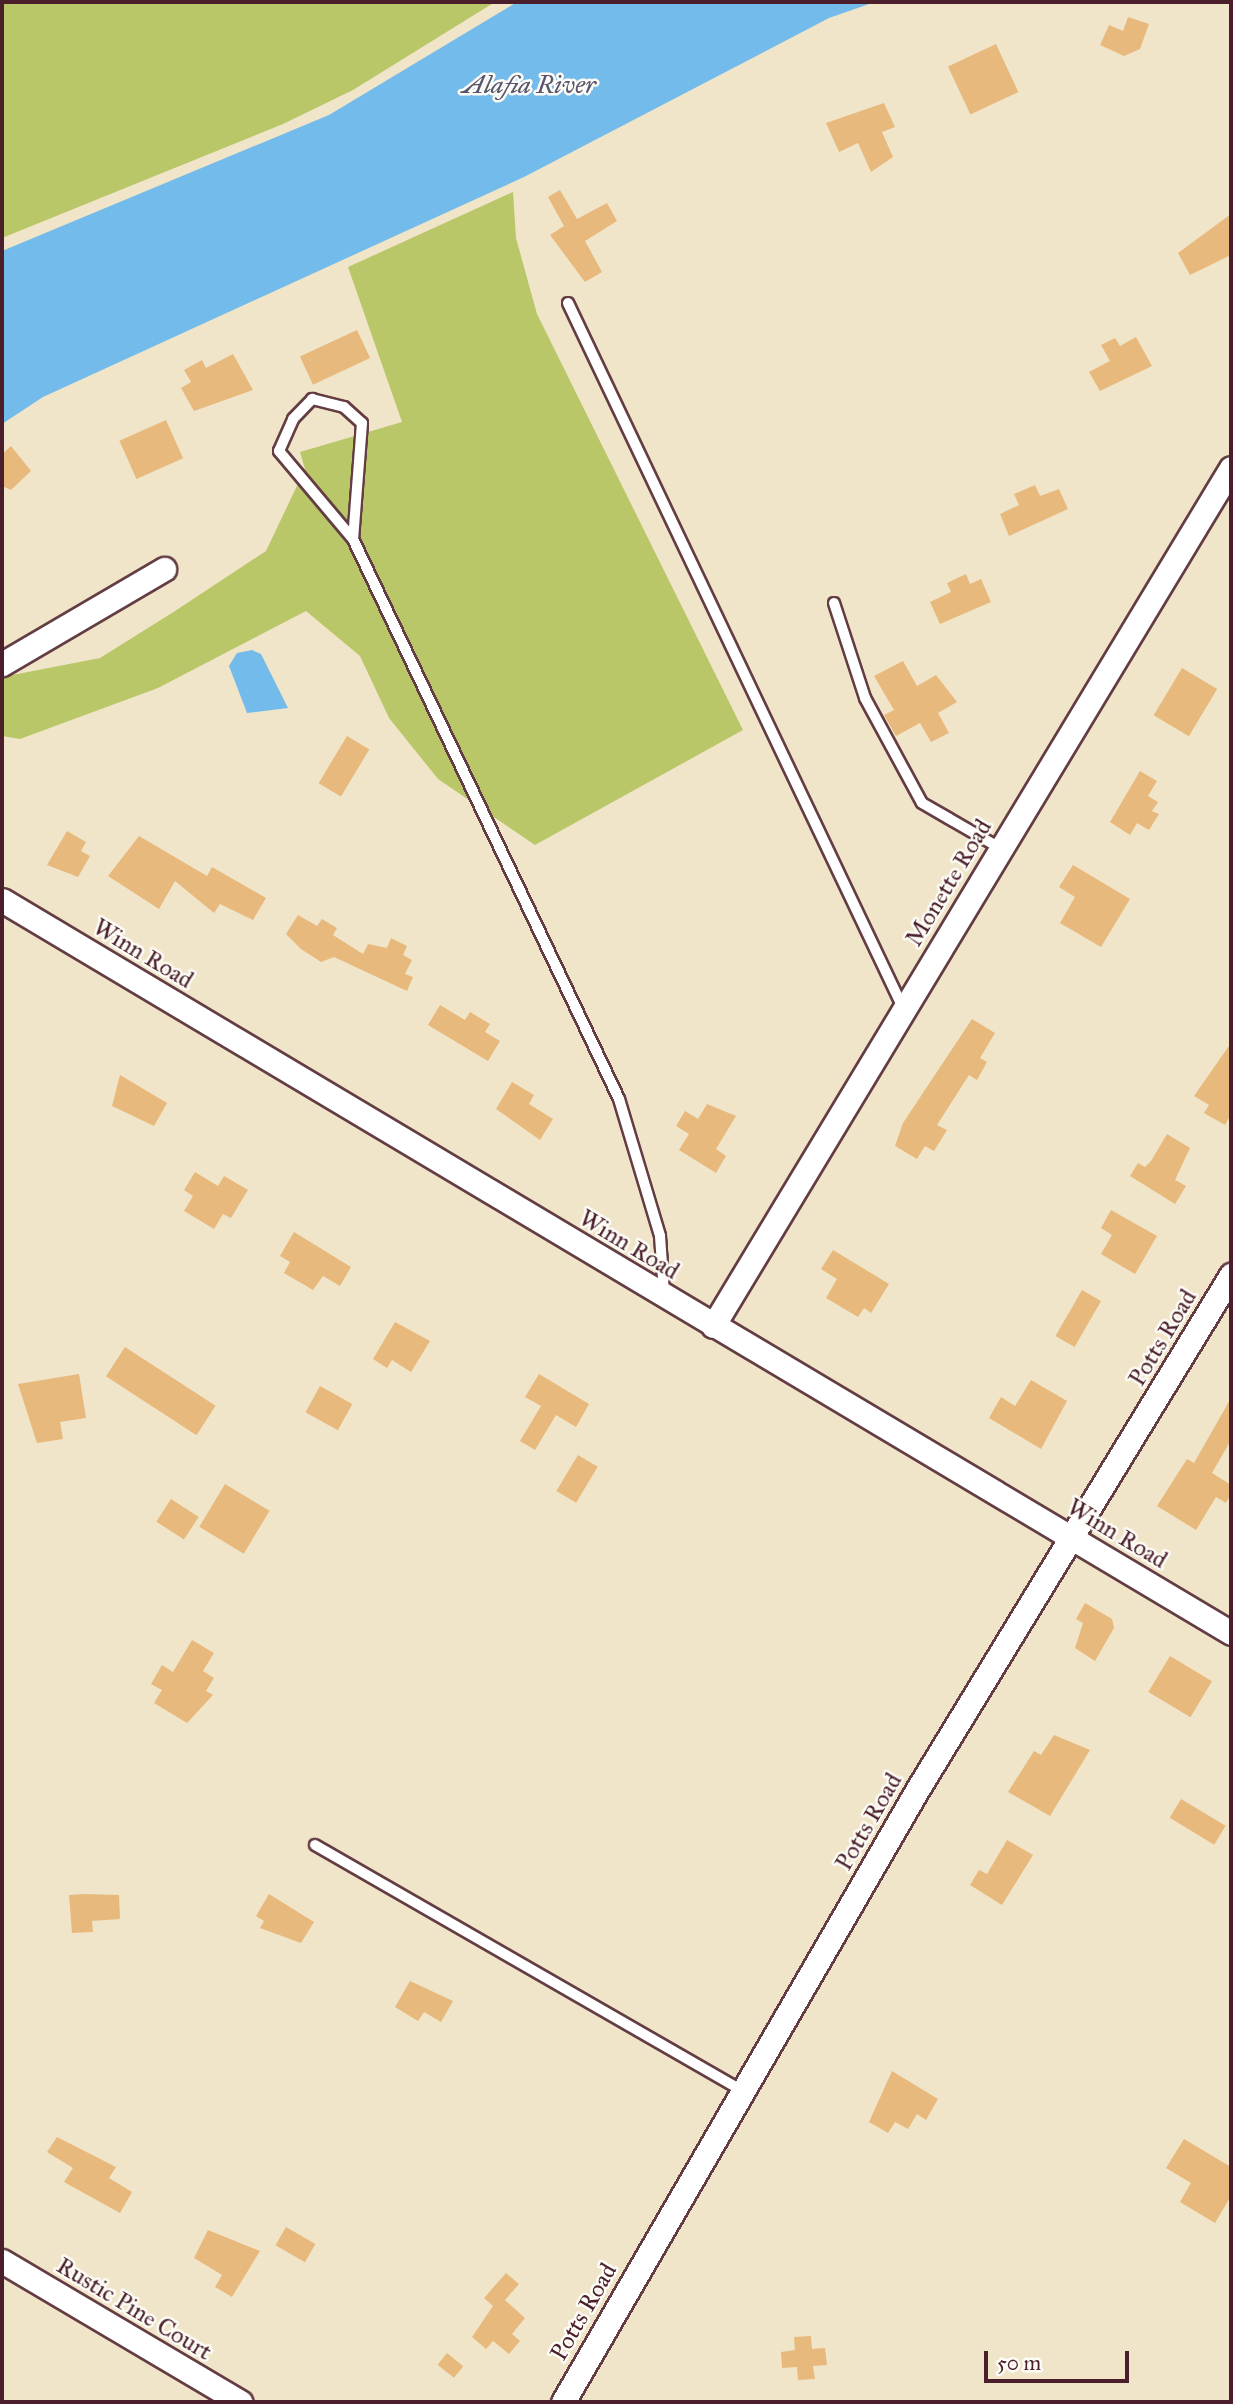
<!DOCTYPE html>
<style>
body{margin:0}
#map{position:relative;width:1233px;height:2404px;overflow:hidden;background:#f1e5c9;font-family:"IM FELL Great Primer",serif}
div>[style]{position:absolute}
.green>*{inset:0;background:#bac769}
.water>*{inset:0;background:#72bbea}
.building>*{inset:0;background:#e7b97d;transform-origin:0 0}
.roads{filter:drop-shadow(2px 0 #633d43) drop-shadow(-2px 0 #633d43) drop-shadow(0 2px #633d43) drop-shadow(0 -2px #633d43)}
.service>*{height:10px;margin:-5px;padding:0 5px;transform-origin:5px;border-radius:5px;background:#fff}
.minor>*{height:23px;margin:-11.5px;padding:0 11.5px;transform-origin:11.5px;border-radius:11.5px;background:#fff}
span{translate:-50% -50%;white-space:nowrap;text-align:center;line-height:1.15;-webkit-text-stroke:5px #fdfcf7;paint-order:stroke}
.street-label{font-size:24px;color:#4a1f2b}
.water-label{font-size:26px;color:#58566e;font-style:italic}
.frame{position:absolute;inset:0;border:4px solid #4a1f2b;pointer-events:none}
.scale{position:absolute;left:984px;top:2351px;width:145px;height:32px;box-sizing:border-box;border:4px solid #4a1f2b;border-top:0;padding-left:9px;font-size:21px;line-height:24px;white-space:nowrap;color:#4a1f2b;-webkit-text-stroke:5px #fdfcf7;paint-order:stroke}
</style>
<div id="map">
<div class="green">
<div style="clip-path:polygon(2px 2px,495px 2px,353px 90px,283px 124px,2px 238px)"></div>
<div style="clip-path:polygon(513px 192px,516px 238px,537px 314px,743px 730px,535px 845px,438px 779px,389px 718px,360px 656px,306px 611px,158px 688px,20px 739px,2px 736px,2px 677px,100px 658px,175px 611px,266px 551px,305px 469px,300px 452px,402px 422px,348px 267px)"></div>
</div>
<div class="water">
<div style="clip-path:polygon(517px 2px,875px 2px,829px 18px,524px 177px,43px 397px,2px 424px,2px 251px,329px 115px)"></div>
<div style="clip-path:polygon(252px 650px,261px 654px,288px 708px,247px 713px,229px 666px,237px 653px)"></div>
</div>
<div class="building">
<div style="clip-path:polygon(1128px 17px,1149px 24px,1140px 49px,1124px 56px,1100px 45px,1109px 25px,1123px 31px)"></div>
<div style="left:996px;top:44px;width:53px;height:53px;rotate:65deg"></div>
<div style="clip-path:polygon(884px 103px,895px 127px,882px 132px,893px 157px,871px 172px,858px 143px,839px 152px,826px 123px)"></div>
<div style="clip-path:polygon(560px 190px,577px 219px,607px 203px,617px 221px,585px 241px,602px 272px,585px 282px,550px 235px,564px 226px,548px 197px)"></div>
<div style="clip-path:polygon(1231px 214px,1231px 255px,1190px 275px,1178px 253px)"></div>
<div style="left:357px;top:330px;width:31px;height:63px;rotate:65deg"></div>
<div style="clip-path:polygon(1136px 337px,1152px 366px,1100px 391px,1089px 372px,1110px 361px,1101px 345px,1115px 338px,1120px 346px)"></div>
<div style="clip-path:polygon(233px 354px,253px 390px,194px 411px,181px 388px,191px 382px,184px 370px,202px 360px,206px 368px)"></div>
<div style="left:166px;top:420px;width:42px;height:51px;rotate:66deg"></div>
<div style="clip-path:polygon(11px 446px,31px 471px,11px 490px,2px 486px,2px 454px)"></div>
<div style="clip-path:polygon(1035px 485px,1040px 496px,1059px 489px,1068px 509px,1009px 536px,1000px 514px,1019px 505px,1014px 494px)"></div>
<div style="clip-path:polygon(966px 574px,970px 584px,981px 579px,991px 602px,940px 624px,930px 602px,951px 592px,947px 583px)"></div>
<div style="clip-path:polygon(903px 661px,917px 686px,936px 675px,957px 702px,938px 713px,949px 733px,931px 742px,920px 723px,896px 736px,884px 715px,894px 710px,874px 676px)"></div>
<div style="left:1182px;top:668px;width:41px;height:55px;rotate:31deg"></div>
<div style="left:347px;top:736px;width:26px;height:55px;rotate:31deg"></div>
<div style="clip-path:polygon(1140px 771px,1157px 781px,1148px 796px,1158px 802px,1152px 811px,1159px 814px,1149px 830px,1137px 823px,1130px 835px,1110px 822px)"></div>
<div style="clip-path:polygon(67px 831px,86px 842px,81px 851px,90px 856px,78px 877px,47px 865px)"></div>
<div style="clip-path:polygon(139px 836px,207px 876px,212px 867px,266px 898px,253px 920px,220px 904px,214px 913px,175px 881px,159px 909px,108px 876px)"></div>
<div style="clip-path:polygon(1073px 865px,1130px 899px,1101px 947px,1060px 923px,1075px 897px,1059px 887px)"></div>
<div style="clip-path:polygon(298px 915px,317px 926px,322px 919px,337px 928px,333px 935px,363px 954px,368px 944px,387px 948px,391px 938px,407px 946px,403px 955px,412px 960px,405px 974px,413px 977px,407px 991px,334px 957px,321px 962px,301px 949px,286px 934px)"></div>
<div style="clip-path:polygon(440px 1005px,465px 1020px,470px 1012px,490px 1024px,485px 1032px,500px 1041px,488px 1061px,428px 1025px)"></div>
<div style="clip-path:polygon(972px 1019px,995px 1033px,980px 1058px,987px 1062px,977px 1080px,969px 1075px,937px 1125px,947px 1130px,934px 1151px,925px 1146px,917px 1159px,895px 1146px,903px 1123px)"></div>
<div style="clip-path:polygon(1231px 1043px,1231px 1114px,1225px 1125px,1204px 1113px,1209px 1105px,1194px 1096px)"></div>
<div style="clip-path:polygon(120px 1075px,167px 1103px,154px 1126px,112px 1106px)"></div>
<div style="clip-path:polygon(512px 1082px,534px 1095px,529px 1104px,553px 1119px,540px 1140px,496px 1109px)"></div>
<div style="clip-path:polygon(707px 1104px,736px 1116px,716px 1149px,726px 1156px,716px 1173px,679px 1150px,689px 1134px,676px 1126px,685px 1111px,698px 1119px)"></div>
<div style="clip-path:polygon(1167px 1134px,1190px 1148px,1175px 1180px,1186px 1186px,1175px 1204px,1130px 1176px,1138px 1163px,1145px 1167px,1151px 1161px)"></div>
<div style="clip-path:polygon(195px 1172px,218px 1186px,224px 1176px,248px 1190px,231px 1218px,223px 1214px,214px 1229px,184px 1211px,193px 1196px,184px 1190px)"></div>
<div style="clip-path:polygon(1111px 1210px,1157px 1236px,1135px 1274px,1101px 1254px,1112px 1235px,1101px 1228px)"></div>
<div style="clip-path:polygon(294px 1232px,351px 1267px,340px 1286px,323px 1276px,313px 1290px,284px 1273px,290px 1262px,280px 1256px)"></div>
<div style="clip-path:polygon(833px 1250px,889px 1284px,871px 1313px,864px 1308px,858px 1317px,826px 1298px,837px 1279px,821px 1269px)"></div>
<div style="left:1082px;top:1290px;width:22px;height:53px;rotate:30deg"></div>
<div style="clip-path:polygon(395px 1322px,430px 1341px,411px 1372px,392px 1360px,387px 1368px,373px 1359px)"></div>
<div style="left:125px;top:1347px;width:108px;height:35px;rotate:33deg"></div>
<div style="clip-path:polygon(79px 1374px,86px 1418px,60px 1422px,63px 1439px,37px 1443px,18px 1384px)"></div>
<div style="clip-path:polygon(539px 1374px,589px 1404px,576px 1427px,556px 1415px,535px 1450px,520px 1441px,541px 1406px,525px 1397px)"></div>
<div style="clip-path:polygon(1031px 1380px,1067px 1401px,1041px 1449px,989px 1418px,1001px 1397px,1015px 1406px)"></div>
<div style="left:320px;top:1386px;width:37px;height:30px;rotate:29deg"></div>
<div style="clip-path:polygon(1231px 1398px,1231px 1440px,1212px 1473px,1231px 1485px,1231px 1494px,1226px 1503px,1216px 1497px,1196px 1530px,1157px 1506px,1187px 1459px,1194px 1463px)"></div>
<div style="left:578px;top:1455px;width:23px;height:42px;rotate:31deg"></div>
<div style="left:225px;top:1484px;width:52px;height:50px;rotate:31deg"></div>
<div style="left:171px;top:1499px;width:33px;height:27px;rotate:33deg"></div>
<div style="clip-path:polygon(1085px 1603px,1112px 1619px,1114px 1628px,1095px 1661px,1075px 1648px,1083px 1623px,1076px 1619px)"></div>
<div style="clip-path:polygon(192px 1640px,214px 1653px,203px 1671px,214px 1678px,206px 1691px,213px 1695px,187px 1723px,154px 1703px,162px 1690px,151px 1684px,162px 1665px,173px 1672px)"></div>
<div style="left:1170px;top:1656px;width:49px;height:42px;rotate:31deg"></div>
<div style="clip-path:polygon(1054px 1735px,1090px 1750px,1050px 1816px,1008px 1792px,1034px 1751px,1041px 1755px)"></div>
<div style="left:1181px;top:1799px;width:52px;height:22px;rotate:31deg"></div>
<div style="clip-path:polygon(1007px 1840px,1033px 1855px,1002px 1905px,970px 1885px,979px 1870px,987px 1874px)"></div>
<div style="clip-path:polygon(84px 1894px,119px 1895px,120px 1919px,92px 1921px,93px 1932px,72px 1933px,69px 1895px)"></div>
<div style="clip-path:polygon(269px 1894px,314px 1922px,301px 1943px,260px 1928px,264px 1921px,256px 1916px)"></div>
<div style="clip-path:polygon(410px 1981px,453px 2001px,441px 2022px,424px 2012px,418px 2021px,395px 2007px)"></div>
<div style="clip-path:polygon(892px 2071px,938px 2099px,926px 2120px,917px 2114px,908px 2129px,895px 2122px,888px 2133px,869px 2122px)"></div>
<div style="clip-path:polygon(57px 2137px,116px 2167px,109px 2178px,132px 2192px,120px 2213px,64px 2182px,73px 2168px,47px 2152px)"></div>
<div style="clip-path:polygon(1184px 2139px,1231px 2167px,1231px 2196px,1215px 2223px,1180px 2202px,1191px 2183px,1166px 2168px)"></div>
<div style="left:286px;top:2227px;width:34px;height:21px;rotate:30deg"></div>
<div style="clip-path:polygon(208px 2230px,260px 2251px,232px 2297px,215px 2287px,222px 2275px,194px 2258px)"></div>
<div style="clip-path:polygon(506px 2273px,519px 2284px,505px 2300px,525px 2318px,512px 2334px,520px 2341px,509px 2354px,493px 2341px,486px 2349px,472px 2337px,493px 2306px,484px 2298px)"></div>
<div style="clip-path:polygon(811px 2336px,812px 2349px,825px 2348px,827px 2365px,813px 2366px,815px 2379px,798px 2380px,797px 2367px,782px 2368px,781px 2352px,795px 2350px,794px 2337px)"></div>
<div style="left:447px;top:2353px;width:21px;height:15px;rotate:39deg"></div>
</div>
<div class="roads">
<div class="service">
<div style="left:568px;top:303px;width:781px;rotate:64.58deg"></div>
<div style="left:353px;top:539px;width:115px;rotate:-130.1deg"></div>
<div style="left:279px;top:451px;width:35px;rotate:-66deg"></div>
<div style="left:293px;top:419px;width:28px;rotate:-46deg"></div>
<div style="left:312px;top:399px;width:33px;rotate:14deg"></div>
<div style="left:344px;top:407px;width:24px;rotate:42deg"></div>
<div style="left:362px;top:423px;width:116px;rotate:94.4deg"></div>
<div style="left:353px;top:539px;width:620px;rotate:64.59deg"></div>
<div style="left:619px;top:1099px;width:143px;rotate:73.3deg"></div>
<div style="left:660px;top:1236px;width:57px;rotate:86deg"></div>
<div style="left:834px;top:603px;width:100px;rotate:71.9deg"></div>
<div style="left:865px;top:698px;width:119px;rotate:61.5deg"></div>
<div style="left:922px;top:803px;width:90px;rotate:30deg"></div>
<div style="left:315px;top:1845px;width:494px;rotate:29.9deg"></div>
</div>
<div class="minor">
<div style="left:2px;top:664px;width:188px;rotate:-30.4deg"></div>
<div style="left:2px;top:900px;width:1431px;rotate:30.81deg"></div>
<div style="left:713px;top:1326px;width:1002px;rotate:-58.88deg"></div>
<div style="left:2px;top:2261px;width:277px;rotate:30.6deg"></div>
<div style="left:563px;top:2402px;width:711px;rotate:-59.94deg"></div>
<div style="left:919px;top:1787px;width:600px;rotate:-58.64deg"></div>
</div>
</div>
<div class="street-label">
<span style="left:949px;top:883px;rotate:-59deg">Monette Road</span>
<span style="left:143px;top:954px;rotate:31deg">Winn Road</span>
<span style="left:629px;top:1245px;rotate:31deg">Winn Road</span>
<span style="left:1163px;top:1338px;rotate:-59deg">Potts Road</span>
<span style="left:1117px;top:1534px;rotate:31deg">Winn Road</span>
<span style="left:869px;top:1822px;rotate:-60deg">Potts Road</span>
<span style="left:134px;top:2309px;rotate:31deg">Rustic Pine Court</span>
<span style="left:584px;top:2312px;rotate:-60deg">Potts Road</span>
</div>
<div class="water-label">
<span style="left:529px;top:85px">Alafia River</span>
</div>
<div class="frame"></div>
<div class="scale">50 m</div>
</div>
